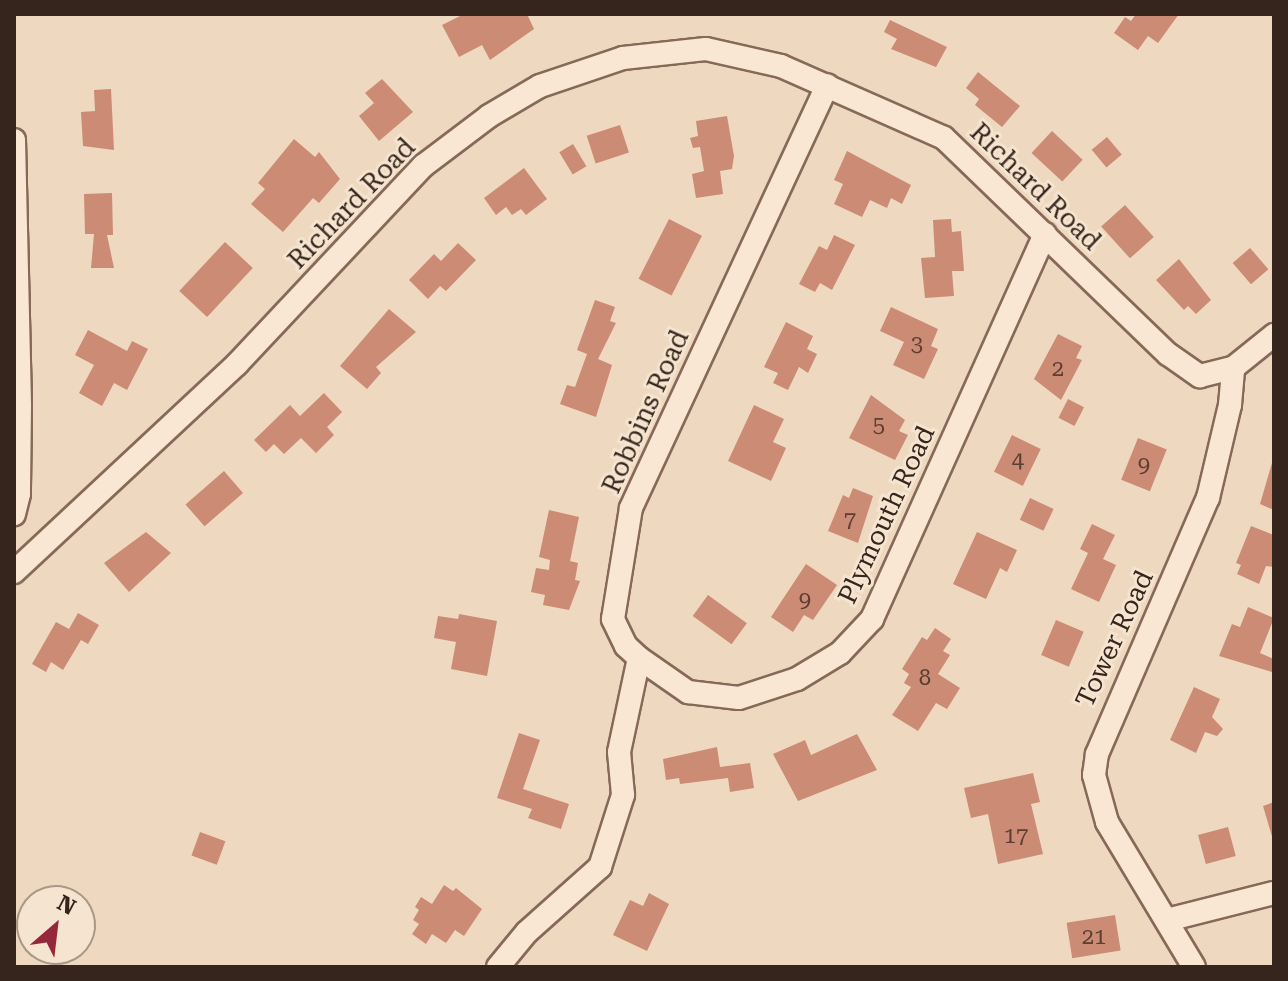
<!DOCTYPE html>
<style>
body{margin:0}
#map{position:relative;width:1288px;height:981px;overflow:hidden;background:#eed8c0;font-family:"Roboto Serif",serif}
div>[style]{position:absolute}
.building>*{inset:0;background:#cc8b75;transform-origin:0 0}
.roads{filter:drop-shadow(2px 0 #866958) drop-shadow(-2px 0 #866958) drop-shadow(0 2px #866958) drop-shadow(0 -2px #866958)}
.minor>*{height:22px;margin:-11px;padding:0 11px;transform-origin:11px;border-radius:11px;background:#f9e7d3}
span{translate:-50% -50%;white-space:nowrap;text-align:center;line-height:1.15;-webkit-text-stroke:6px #f5e4cf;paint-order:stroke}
.number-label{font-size:22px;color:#5c3e32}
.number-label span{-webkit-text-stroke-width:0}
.street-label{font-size:26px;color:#36251c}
.frame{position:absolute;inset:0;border:16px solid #36251c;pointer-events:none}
.north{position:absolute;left:16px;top:885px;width:80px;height:80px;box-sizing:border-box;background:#f5e4cf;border:2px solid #a99887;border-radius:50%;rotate:28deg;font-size:22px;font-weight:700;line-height:32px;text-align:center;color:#36251c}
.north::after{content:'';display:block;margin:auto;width:28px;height:36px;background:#95283b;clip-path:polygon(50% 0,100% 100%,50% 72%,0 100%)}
</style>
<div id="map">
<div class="building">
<div style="clip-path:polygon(464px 14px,527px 14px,534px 29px,490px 60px,482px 45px,459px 57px,442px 25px)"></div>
<div style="clip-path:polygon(1136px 14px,1179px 14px,1158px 43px,1148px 36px,1138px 50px,1114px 33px,1125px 17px,1131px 21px)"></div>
<div style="clip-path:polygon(890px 20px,947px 47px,936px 67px,891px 49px,897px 39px,884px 32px)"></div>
<div style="clip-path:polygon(978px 72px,1020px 106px,1002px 127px,975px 105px,979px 99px,966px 88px)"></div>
<div style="clip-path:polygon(382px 79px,413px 112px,379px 141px,359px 116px,374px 103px,365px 93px)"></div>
<div style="clip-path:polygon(111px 89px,114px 150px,83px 146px,81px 112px,95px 111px,94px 90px)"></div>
<div style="clip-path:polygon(727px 116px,734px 156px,732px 169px,720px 171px,723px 194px,696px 198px,692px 174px,704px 171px,700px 147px,693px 148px,690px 138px,698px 136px,696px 121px)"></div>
<div style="left:620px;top:125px;width:29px;height:35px;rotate:72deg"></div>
<div style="left:1052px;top:131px;width:42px;height:30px;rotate:43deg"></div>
<div style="left:1107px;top:137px;width:23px;height:20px;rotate:50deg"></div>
<div style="clip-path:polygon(294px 139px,315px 157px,319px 152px,340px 179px,319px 203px,313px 198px,283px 232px,251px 204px,265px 189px,258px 183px)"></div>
<div style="left:573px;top:144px;width:26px;height:16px;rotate:59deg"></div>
<div style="clip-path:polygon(847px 151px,911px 185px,902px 204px,891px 198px,887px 208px,870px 200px,862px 217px,834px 204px,843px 184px,834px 180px)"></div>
<div style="clip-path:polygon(524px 168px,547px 199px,526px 215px,521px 209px,512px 215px,506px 207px,496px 215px,484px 198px)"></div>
<div style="clip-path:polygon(112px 193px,113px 235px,107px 235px,114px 268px,91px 268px,94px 234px,85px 234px,84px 194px)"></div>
<div style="left:1125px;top:205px;width:43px;height:32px;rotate:48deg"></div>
<div style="left:669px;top:219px;width:37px;height:67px;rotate:27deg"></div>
<div style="clip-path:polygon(951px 219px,952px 232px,961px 231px,964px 271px,952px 271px,954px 296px,925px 298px,921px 258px,935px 257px,933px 220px)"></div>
<div style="clip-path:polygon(834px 235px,855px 245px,832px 290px,820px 283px,815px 292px,799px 284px,819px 246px,827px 250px)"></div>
<div style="left:225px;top:242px;width:38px;height:67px;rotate:43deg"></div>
<div style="clip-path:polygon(458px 243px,476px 260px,446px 291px,440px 286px,428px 299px,409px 280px,434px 254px,441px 261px)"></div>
<div style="left:1250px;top:248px;width:28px;height:23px;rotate:49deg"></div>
<div style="clip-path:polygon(1179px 259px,1211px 300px,1196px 314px,1188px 306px,1184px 310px,1156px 280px)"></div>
<div style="clip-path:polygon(595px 300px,615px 307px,610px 321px,616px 323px,598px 359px,612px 365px,596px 417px,560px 404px,567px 385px,575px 387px,587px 354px,577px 350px)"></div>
<div style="clip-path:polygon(891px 307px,938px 329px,931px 346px,938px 349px,924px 379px,893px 365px,904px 342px,880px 331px)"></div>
<div style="clip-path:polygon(389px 309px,416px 332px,376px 367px,381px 373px,367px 389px,340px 366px)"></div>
<div style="clip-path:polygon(786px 322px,813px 336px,807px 349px,817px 354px,808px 373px,799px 367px,788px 390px,773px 383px,778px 373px,764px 367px)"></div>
<div style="clip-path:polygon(88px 330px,127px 351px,132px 341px,148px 349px,127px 390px,114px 383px,102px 406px,79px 393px,94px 365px,75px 355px)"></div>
<div style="clip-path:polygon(1058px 334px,1082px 346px,1076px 358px,1082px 360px,1061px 400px,1034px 379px)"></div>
<div style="clip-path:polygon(324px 393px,342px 412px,327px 427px,334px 435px,316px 453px,301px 438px,284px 454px,274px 444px,266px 452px,254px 440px,290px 405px,300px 416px)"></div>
<div style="clip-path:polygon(871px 395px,905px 420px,899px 431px,908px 435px,895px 460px,849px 438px)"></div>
<div style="left:1068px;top:399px;width:18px;height:21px;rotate:27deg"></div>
<div style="clip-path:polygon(754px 405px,784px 419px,773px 442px,786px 448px,771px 481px,728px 461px)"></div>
<div style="left:1012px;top:435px;width:32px;height:41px;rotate:26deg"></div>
<div style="left:1138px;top:438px;width:31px;height:45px;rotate:22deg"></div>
<div style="clip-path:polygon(1274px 456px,1274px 510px,1260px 504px)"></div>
<div style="left:224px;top:471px;width:29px;height:51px;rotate:49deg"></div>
<div style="clip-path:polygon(853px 488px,873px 496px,858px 543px,828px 531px,843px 495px,849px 498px)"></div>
<div style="left:1030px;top:498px;width:26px;height:24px;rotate:25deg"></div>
<div style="clip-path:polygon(549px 510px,579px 517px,570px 561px,578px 563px,575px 580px,580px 581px,569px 610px,543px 605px,545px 595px,531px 592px,536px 568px,549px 570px,550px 560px,539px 557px)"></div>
<div style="clip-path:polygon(1092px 524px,1115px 535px,1103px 559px,1116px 565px,1099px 602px,1071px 589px,1088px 553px,1080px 549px)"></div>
<div style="clip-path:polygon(1251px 526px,1274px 535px,1274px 567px,1266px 566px,1259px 584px,1237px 574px,1241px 565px,1236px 563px)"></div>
<div style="clip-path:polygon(146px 532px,171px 553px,129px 592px,104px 563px)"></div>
<div style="clip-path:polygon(977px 532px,1017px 550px,1007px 572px,1000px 568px,986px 599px,953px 584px)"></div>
<div style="clip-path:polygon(806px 564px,837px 585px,813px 620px,804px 615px,793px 632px,771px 617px)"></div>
<div style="left:708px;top:595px;width:48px;height:26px;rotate:36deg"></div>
<div style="clip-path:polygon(1248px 607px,1274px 618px,1260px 653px,1274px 659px,1272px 672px,1219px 656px,1232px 624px,1240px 627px)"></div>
<div style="clip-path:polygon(78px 613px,99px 625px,88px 644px,81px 640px,63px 670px,51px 662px,46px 672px,32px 664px,56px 622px,69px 629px)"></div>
<div style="clip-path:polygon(459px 614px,497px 621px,487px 676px,451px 669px,456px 642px,434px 638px,438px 616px,458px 619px)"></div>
<div style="left:1056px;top:620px;width:30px;height:38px;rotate:23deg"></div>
<div style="clip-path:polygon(935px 628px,951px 639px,943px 651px,950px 655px,938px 674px,960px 688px,947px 709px,936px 703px,918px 731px,892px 715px,911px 687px,904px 683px,909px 674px,902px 669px,922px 637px,927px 640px)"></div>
<div style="clip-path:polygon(1194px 687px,1220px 699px,1212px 717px,1223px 729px,1217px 736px,1205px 732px,1196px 753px,1170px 740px)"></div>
<div style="clip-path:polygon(519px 733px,540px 740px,523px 789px,569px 804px,561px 829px,528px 818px,532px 809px,497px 798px)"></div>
<div style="clip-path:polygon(857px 734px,877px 770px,798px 801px,773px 754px,805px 740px,811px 755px)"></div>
<div style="clip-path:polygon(717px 747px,720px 767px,750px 763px,754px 788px,730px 792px,728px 778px,680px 784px,679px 778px,666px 780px,663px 759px)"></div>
<div style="clip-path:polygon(1033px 773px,1040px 802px,1031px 804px,1043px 854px,998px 864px,988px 814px,971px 818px,964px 788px)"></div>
<div style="clip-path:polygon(1274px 802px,1274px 840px,1273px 840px,1263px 806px)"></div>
<div style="left:1228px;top:827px;width:30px;height:31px;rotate:75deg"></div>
<div style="left:200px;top:832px;width:27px;height:25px;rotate:20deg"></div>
<div style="clip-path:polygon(444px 885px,453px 891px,456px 888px,482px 909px,464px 936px,455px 930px,446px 943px,432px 934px,426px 944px,412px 934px,419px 924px,413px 920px,419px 910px,415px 907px,421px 897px,432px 904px)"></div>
<div style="clip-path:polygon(649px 893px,669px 904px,647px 951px,613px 935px,630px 900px,643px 906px)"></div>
<div style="left:1115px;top:915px;width:36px;height:49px;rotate:81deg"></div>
</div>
<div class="roads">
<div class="minor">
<div style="left:14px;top:140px;width:266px;rotate:88.7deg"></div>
<div style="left:20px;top:406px;width:88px;rotate:90.7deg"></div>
<div style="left:19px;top:494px;width:21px;rotate:104deg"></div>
<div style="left:14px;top:572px;width:305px;rotate:-43deg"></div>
<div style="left:237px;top:364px;width:272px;rotate:-46.8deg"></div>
<div style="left:423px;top:166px;width:83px;rotate:-37.1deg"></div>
<div style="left:489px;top:116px;width:59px;rotate:-30.5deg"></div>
<div style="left:540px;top:86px;width:88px;rotate:-18.6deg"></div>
<div style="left:623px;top:58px;width:83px;rotate:-6.2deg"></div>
<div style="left:706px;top:49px;width:77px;rotate:12.8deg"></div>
<div style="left:781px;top:66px;width:178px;rotate:23.8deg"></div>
<div style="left:944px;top:138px;width:311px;rotate:44deg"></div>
<div style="left:1168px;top:354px;width:39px;rotate:35deg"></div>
<div style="left:1200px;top:376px;width:34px;rotate:-14deg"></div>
<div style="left:639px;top:658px;width:60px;rotate:34.8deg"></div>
<div style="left:688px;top:692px;width:51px;rotate:6.7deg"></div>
<div style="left:739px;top:698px;width:61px;rotate:-18.1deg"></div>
<div style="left:797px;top:679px;width:50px;rotate:-31.2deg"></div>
<div style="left:840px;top:653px;width:47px;rotate:-46.7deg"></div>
<div style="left:872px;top:619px;width:422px;rotate:-65.8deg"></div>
<div style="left:1167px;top:920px;width:110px;rotate:-14.2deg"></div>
<div style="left:498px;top:967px;width:45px;rotate:-50.4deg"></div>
<div style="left:527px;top:932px;width:98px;rotate:-41.7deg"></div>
<div style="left:600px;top:867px;width:76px;rotate:-72.3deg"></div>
<div style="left:623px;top:795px;width:43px;rotate:-95.3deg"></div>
<div style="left:619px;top:752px;width:96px;rotate:-78deg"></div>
<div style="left:639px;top:658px;width:18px;rotate:-137deg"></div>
<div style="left:626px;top:646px;width:30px;rotate:-116deg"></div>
<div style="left:613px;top:619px;width:112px;rotate:-80.8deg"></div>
<div style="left:631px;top:508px;width:466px;rotate:-65.1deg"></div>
<div style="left:1194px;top:967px;width:169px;rotate:-121deg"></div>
<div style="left:1107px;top:822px;width:49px;rotate:-105.5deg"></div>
<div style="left:1094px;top:775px;width:21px;rotate:-82deg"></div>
<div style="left:1097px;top:754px;width:279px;rotate:-66.6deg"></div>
<div style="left:1208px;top:498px;width:96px;rotate:-76.7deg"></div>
<div style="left:1230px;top:405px;width:37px;rotate:-85deg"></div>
<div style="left:1233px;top:368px;width:53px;rotate:-38.8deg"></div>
</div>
</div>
<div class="number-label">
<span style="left:917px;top:344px">3</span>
<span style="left:1058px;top:369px">2</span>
<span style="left:879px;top:425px">5</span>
<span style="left:1018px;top:461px">4</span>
<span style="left:1144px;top:465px">9</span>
<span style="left:850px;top:520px">7</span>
<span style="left:805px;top:600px">9</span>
<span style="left:925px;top:678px">8</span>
<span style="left:1016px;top:836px">17</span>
<span style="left:1094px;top:937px">21</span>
</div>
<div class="street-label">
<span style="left:1035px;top:187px;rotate:44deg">Richard Road</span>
<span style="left:352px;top:204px;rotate:-46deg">Richard Road</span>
<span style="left:646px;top:412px;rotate:-66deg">Robbins Road</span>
<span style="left:887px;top:515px;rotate:-65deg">Plymouth Road</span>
<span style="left:1115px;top:639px;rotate:-65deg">Tower Road</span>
</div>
<div class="frame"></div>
<div class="north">N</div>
</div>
